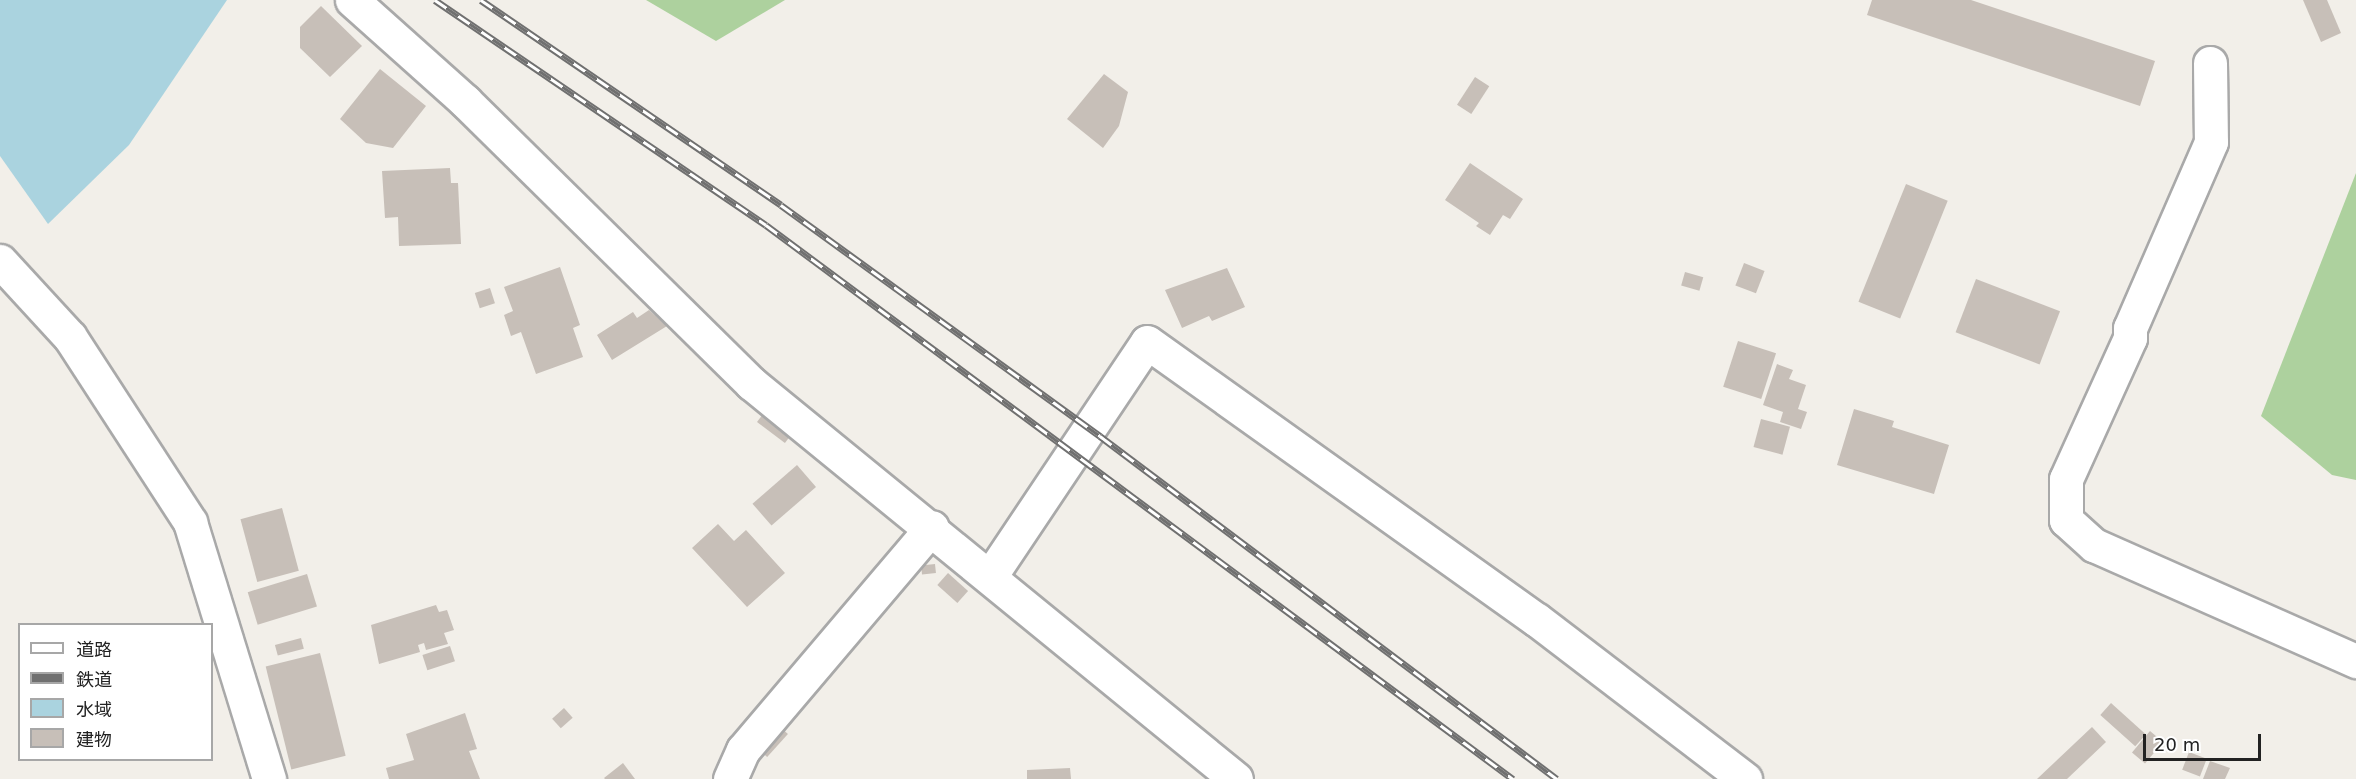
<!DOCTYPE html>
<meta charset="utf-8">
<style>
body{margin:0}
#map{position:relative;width:2356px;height:779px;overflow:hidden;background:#f2efe9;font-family:"DejaVu Sans","Noto Sans JP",sans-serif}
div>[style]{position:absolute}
.forest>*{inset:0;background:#add19e}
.water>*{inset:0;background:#aad3df}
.building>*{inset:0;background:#c7bfb8;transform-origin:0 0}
.roads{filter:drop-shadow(2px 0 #a9a9a9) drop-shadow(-2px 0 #a9a9a9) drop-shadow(0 2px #a9a9a9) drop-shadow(0 -2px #a9a9a9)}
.minor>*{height:33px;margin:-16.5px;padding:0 16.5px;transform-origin:16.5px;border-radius:16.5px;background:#fff}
.rail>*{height:7px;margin-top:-3.5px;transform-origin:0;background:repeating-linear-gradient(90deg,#fff 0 14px,#707070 0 28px);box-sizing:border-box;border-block:2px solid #707070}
span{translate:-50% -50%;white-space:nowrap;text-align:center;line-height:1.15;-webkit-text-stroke:4.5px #fff;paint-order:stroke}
.legend{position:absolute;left:18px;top:623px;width:195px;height:138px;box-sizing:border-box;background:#fff;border:2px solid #a7a7a7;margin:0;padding:8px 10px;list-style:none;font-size:18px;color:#222}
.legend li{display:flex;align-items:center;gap:12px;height:30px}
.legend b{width:30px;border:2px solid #a7a7a7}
.scale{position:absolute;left:2143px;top:734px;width:118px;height:27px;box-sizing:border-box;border:3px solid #222;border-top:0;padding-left:8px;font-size:18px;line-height:21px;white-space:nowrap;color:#222;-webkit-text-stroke:4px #fff;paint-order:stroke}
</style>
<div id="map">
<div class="forest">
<div style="clip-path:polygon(646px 0,785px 0,716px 41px)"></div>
<div style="clip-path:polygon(2356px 173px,2356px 480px,2332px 475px,2261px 416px)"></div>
</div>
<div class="water">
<div style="clip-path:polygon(0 0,227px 0,129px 145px,48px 224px,0 156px)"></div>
</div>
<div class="building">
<div style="clip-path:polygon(1872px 0,1971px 0,2155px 61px,2140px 106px,1867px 15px)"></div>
<div style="clip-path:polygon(2303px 0,2327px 0,2341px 33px,2321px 42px)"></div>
<div style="clip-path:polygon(321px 6px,362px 46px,330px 77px,300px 48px,300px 27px)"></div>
<div style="clip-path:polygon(380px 69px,426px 106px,393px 148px,366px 143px,340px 119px)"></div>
<div style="clip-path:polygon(1104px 74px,1128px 92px,1119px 126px,1103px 148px,1067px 119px)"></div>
<div style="left:1475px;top:77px;width:17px;height:33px;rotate:33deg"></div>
<div style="clip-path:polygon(1470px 163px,1523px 199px,1510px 219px,1503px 215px,1490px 235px,1476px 226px,1479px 223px,1445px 200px)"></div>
<div style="clip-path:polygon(450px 168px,451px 183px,458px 183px,461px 244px,399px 246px,398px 217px,385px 218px,382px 171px)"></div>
<div style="left:1906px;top:184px;width:45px;height:127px;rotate:22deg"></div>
<div style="left:1744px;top:263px;width:22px;height:24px;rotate:21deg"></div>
<div style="clip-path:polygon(560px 267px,580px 325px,573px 328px,583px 357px,536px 374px,521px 332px,511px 336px,504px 315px,513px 311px,504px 287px)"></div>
<div style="clip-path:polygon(1227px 268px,1245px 307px,1212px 321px,1209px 316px,1182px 328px,1165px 290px)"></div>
<div style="left:1685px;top:272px;width:19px;height:14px;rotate:16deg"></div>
<div style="left:1976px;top:279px;width:90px;height:57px;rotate:21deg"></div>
<div style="left:490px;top:288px;width:16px;height:16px;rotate:72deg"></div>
<div style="clip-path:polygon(649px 310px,667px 326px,612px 360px,597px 335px,633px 312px,637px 318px)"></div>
<div style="left:1738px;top:341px;width:40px;height:48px;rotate:18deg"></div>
<div style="clip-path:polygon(1777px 364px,1793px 370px,1789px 379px,1806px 385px,1798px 409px,1807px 412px,1801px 429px,1780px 422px,1783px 412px,1763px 405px)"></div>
<div style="clip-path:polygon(1854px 409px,1894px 421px,1892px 427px,1949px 445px,1934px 494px,1837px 465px)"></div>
<div style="left:766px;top:410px;width:35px;height:15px;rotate:37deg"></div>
<div style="left:1761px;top:419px;width:30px;height:29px;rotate:15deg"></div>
<div style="left:797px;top:465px;width:29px;height:59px;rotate:49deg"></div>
<div style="left:282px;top:508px;width:65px;height:43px;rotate:75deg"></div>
<div style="clip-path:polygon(718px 524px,734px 541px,746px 530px,785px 573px,747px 607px,692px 548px)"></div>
<div style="left:935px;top:564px;width:9px;height:14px;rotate:84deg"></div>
<div style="left:948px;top:573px;width:27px;height:16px;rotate:42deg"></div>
<div style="left:307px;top:574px;width:34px;height:62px;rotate:73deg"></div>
<div style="clip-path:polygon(436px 605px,439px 612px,447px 610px,454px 630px,444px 633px,448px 644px,426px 650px,424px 643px,418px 645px,420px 652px,379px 664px,371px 625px)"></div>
<div style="left:301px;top:638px;width:11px;height:27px;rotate:75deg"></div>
<div style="left:450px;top:646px;width:16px;height:29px;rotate:72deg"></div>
<div style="left:320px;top:653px;width:106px;height:56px;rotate:76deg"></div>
<div style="left:2111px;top:703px;width:47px;height:16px;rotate:42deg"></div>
<div style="left:564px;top:708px;width:13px;height:16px;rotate:48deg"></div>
<div style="clip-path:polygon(465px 713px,477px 749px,469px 751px,480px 779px,389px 779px,386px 768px,414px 760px,406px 734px)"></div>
<div style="left:779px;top:726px;width:12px;height:31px;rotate:42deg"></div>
<div style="clip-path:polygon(2092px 727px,2106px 742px,2067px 779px,2037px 779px)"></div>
<div style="left:2150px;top:731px;width:17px;height:28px;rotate:40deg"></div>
<div style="left:2189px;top:752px;width:19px;height:19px;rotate:21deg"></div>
<div style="clip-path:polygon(2210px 761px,2230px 768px,2225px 779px,2203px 779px)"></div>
<div style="clip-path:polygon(623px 763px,635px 779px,605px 779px,604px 778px)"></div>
<div style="clip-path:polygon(1070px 768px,1071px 779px,1027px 779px,1027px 770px)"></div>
</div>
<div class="roads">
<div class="minor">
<div style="left:352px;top:0;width:152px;rotate:41.8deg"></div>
<div style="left:465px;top:101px;width:402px;rotate:44.6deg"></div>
<div style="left:751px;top:383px;width:626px;rotate:39.23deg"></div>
<div style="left:2210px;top:63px;width:79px;rotate:89.3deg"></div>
<div style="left:2211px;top:142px;width:203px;rotate:113.5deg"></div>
<div style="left:2130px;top:328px;width:10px;rotate:90deg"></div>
<div style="left:2130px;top:338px;width:155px;rotate:114.4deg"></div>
<div style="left:2066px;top:479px;width:41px;rotate:90deg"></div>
<div style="left:2066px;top:520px;width:38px;rotate:42deg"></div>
<div style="left:2094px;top:545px;width:287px;rotate:23.9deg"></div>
<div style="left:0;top:261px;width:103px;rotate:47.4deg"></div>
<div style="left:70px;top:337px;width:221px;rotate:57deg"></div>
<div style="left:190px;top:522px;width:269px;rotate:72.9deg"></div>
<div style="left:991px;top:575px;width:280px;rotate:-56.2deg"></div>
<div style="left:1147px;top:342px;width:479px;rotate:35.5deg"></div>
<div style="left:1537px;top:620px;width:262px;rotate:37.4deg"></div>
<div style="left:730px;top:779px;width:32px;rotate:-66deg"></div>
<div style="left:743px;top:750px;width:292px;rotate:-49.7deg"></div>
</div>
</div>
<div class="rail">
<div style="left:435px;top:0;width:400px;rotate:34.2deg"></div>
<div style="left:766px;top:225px;width:930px;rotate:36.56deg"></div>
<div style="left:481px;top:0;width:363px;rotate:34.3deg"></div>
<div style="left:781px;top:205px;width:394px;rotate:35.9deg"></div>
<div style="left:1100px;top:436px;width:571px;rotate:36.89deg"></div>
</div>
<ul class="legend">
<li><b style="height:8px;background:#fff"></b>道路</li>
<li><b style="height:8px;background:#707070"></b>鉄道</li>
<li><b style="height:16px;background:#aad3df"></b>水域</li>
<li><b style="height:16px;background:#c7bfb8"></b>建物</li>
</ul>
<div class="scale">20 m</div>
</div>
